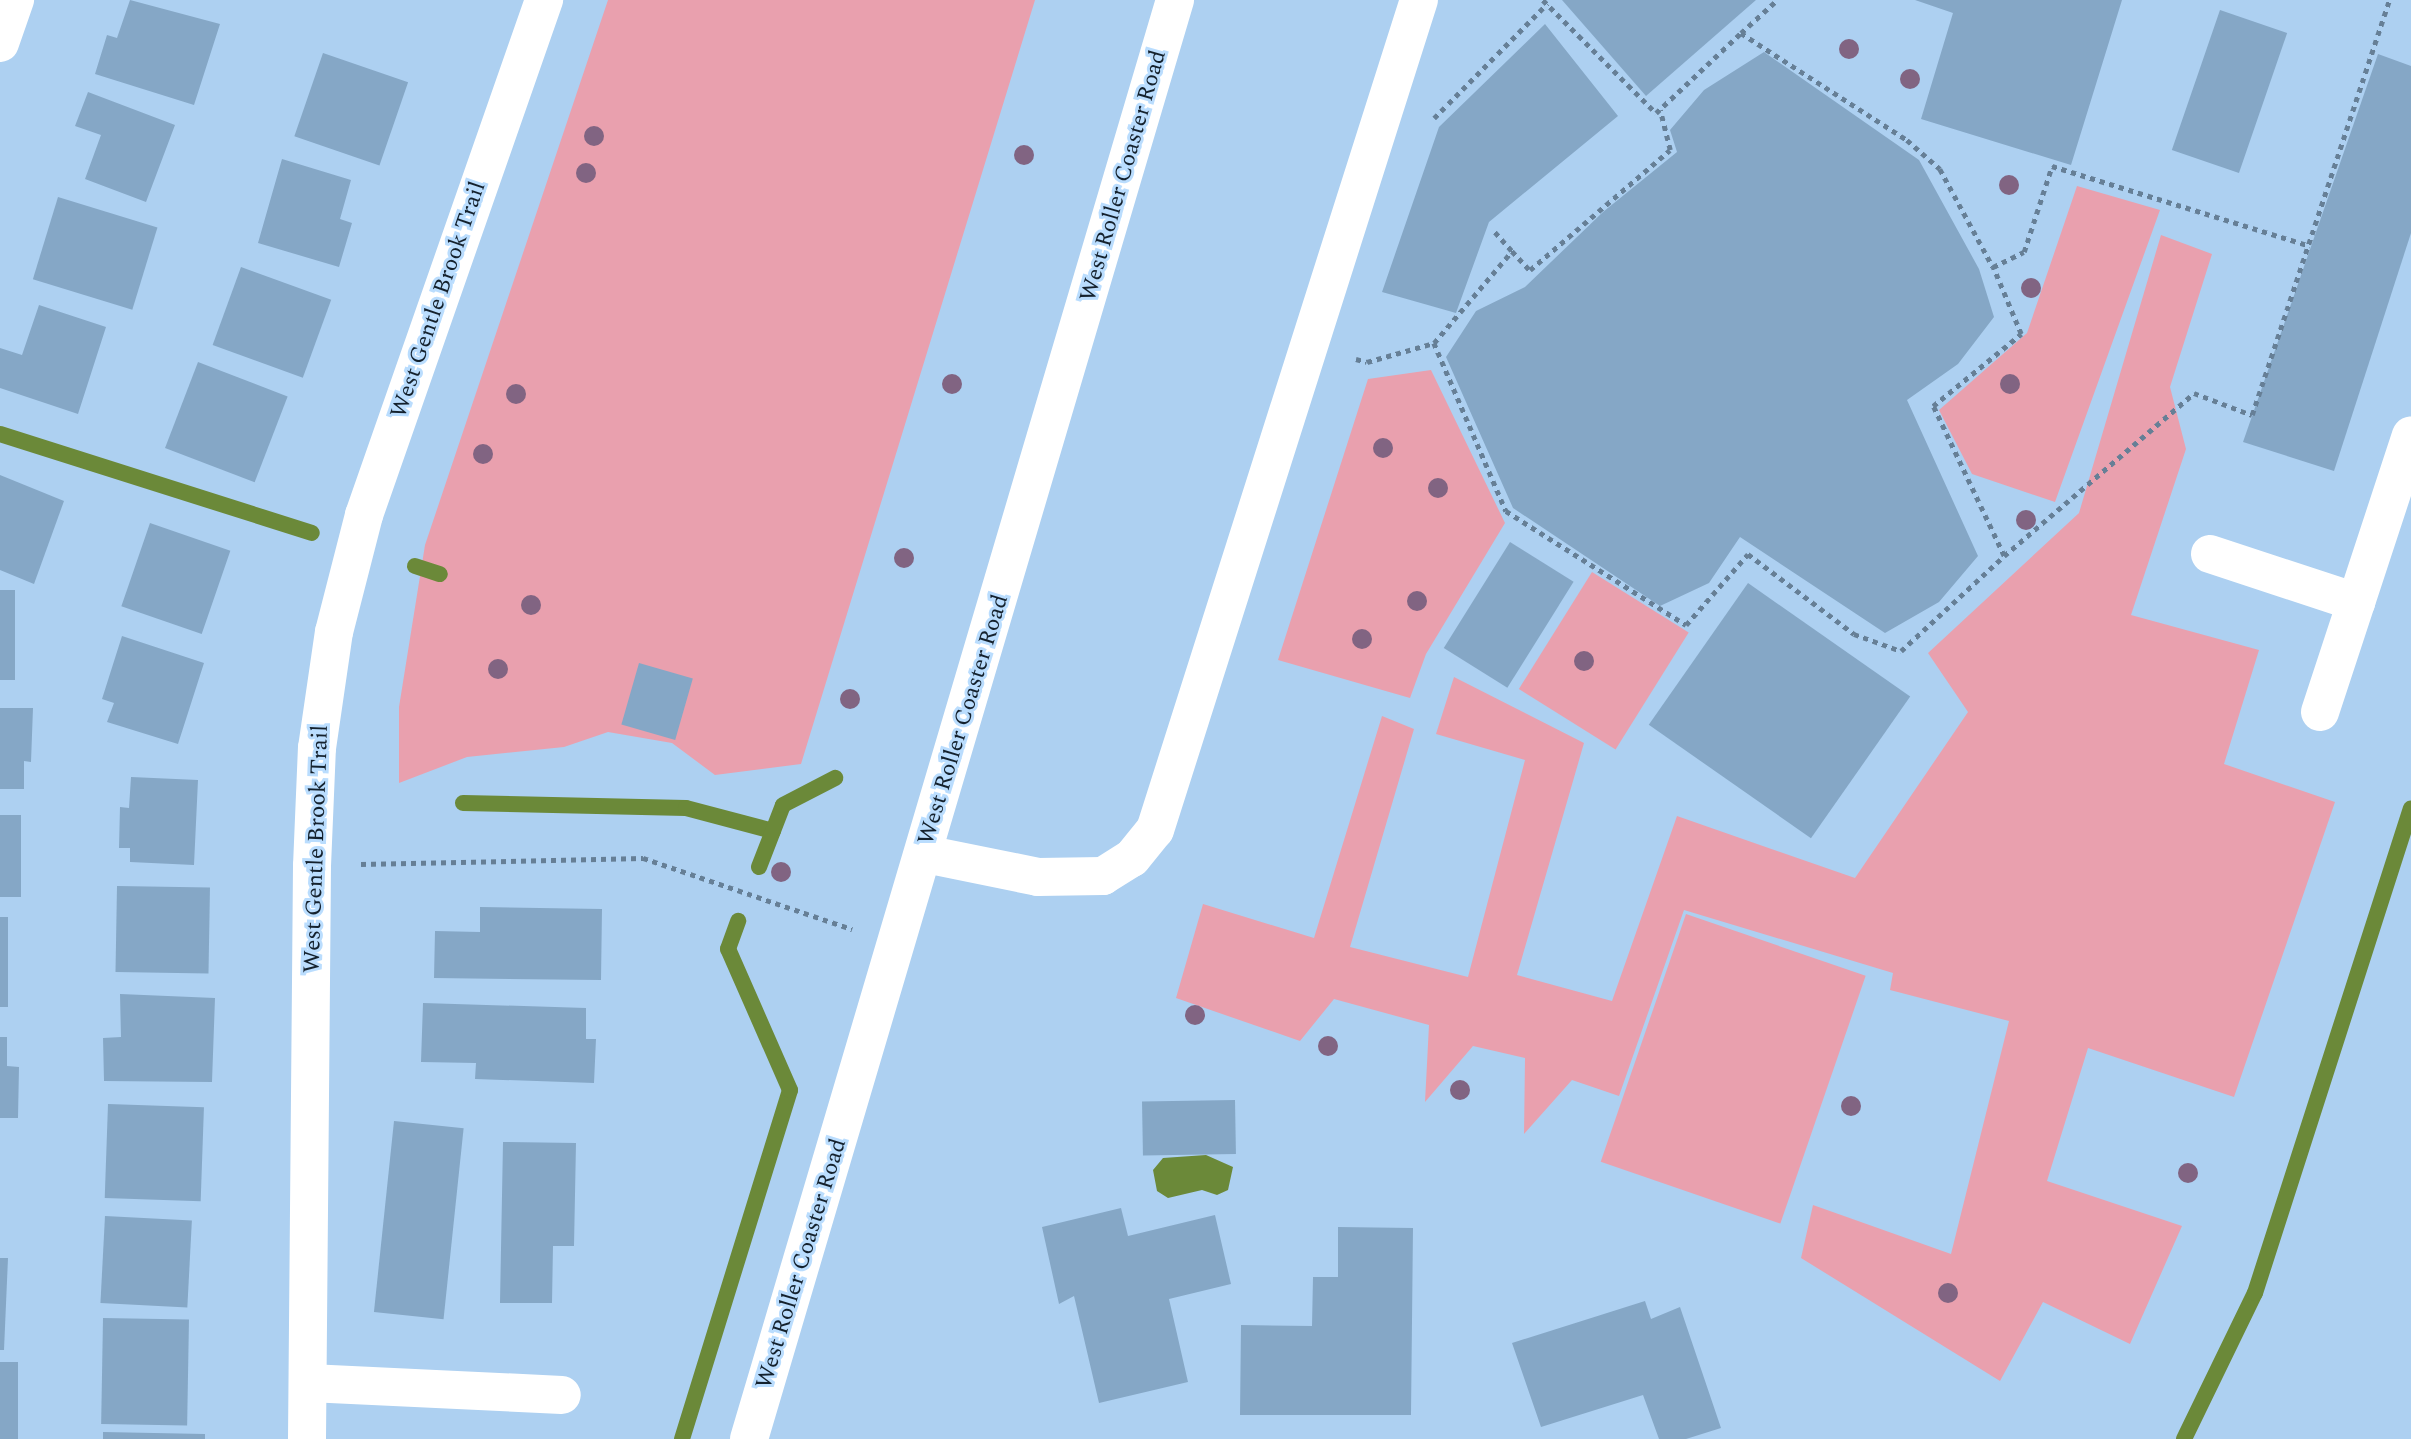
<!DOCTYPE html>
<style>
body{margin:0}
#map{position:relative;width:2411px;height:1439px;overflow:hidden;background:#add0f1;font-family:Spectral,serif}
div>[style]{position:absolute}
.green>*{inset:0;background:#e9a0ae;transform-origin:0 0}
.water>*{inset:0;background:#6b8939}
.stream>*{height:16px;margin:-8px;padding:0 8px;transform-origin:8px;border-radius:8px;background:#6b8939}
.building>*{inset:0;background:#85a7c6;transform-origin:0 0}
.path>*{height:4.5px;margin-top:-2.25px;transform-origin:0;background:repeating-linear-gradient(90deg,#667f96 0 5px,transparent 0 10px)}
.minor>*{height:38px;margin:-19px;padding:0 19px;transform-origin:19px;border-radius:19px;background:#fff}
.trees>*{width:20px;height:20px;margin:-10px;border-radius:50%;background:#816482}
span{translate:-50% -50%;white-space:nowrap;text-align:center;line-height:1.15;-webkit-text-stroke:6px #baddfe;paint-order:stroke}
.street-label{font-size:23px;color:#14212d}
</style>
<div id="map">
<div class="green">
<div style="clip-path:polygon(608px 0,1035px 0,801px 764px,715px 775px,672px 743px,608px 732px,564px 747px,467px 757px,399px 783px,399px 707px,425px 545px)"></div>
<div style="clip-path:polygon(2077px 186px,2160px 210px,2055px 502px,1972px 474px,1939px 410px,2027px 333px)"></div>
<div style="clip-path:polygon(2161px 235px,2212px 254px,2170px 387px,2186px 449px,2131px 615px,2259px 650px,2224px 764px,2335px 802px,2234px 1097px,2088px 1048px,2047px 1181px,2182px 1226px,2130px 1344px,2043px 1302px,2000px 1381px,1801px 1258px,1813px 1205px,1951px 1254px,2009px 1021px,1890px 990px,1893px 973px,1684px 910px,1619px 1096px,1572px 1080px,1524px 1134px,1525px 1058px,1473px 1046px,1425px 1102px,1429px 1025px,1334px 999px,1300px 1041px,1176px 998px,1203px 904px,1314px 938px,1382px 716px,1414px 729px,1350px 947px,1468px 977px,1525px 760px,1436px 734px,1454px 677px,1584px 743px,1517px 975px,1612px 1001px,1677px 816px,1855px 878px,1968px 712px,1928px 653px,2079px 513px)"></div>
<div style="clip-path:polygon(1431px 370px,1505px 523px,1426px 654px,1410px 698px,1278px 660px,1368px 379px)"></div>
<div style="left:1592px;top:572px;width:114px;height:138px;rotate:32deg"></div>
<div style="left:1686px;top:914px;width:190px;height:262px;rotate:19deg"></div>
</div>
<div class="water">
<div style="clip-path:polygon(1206px 1155px,1233px 1167px,1228px 1190px,1217px 1195px,1202px 1190px,1168px 1198px,1157px 1191px,1153px 1170px,1163px 1158px)"></div>
</div>
<div class="stream">
<div style="left:0;top:434px;width:327px;rotate:17.6deg"></div>
<div style="left:415px;top:566px;width:26px;rotate:18deg"></div>
<div style="left:463px;top:803px;width:223px;rotate:1.3deg"></div>
<div style="left:686px;top:808px;width:90px;rotate:14.8deg"></div>
<div style="left:759px;top:867px;width:66px;rotate:-68.8deg"></div>
<div style="left:783px;top:805px;width:59px;rotate:-27.4deg"></div>
<div style="left:682px;top:1439px;width:365px;rotate:-72.8deg"></div>
<div style="left:790px;top:1090px;width:154px;rotate:-113.7deg"></div>
<div style="left:728px;top:949px;width:30px;rotate:-70deg"></div>
<div style="left:2184px;top:1439px;width:162px;rotate:-64.1deg"></div>
<div style="left:2255px;top:1293px;width:509px;rotate:-72.17deg"></div>
</div>
<div class="building">
<div style="clip-path:polygon(130px 0,220px 24px,194px 105px,95px 74px,107px 35px,117px 38px)"></div>
<div style="clip-path:polygon(1562px 0,1756px 0,1646px 96px)"></div>
<div style="clip-path:polygon(2122px 0,2071px 165px,1921px 119px,1953px 13px,1915px 0)"></div>
<div style="left:2220px;top:10px;width:71px;height:148px;rotate:19deg"></div>
<div style="clip-path:polygon(1545px 24px,1618px 116px,1489px 222px,1456px 313px,1382px 292px,1439px 127px)"></div>
<div style="clip-path:polygon(1764px 52px,1919px 160px,1979px 269px,1994px 317px,1958px 364px,1907px 400px,1978px 556px,1939px 602px,1885px 633px,1740px 537px,1709px 583px,1660px 606px,1513px 508px,1446px 357px,1476px 311px,1525px 287px,1603px 212px,1677px 152px,1670px 130px,1704px 90px)"></div>
<div style="left:323px;top:53px;width:90px;height:88px;rotate:19deg"></div>
<div style="clip-path:polygon(2378px 54px,2411px 66px,2411px 233px,2334px 471px,2243px 442px)"></div>
<div style="clip-path:polygon(88px 92px,175px 125px,146px 202px,85px 179px,101px 135px,75px 126px)"></div>
<div style="clip-path:polygon(282px 159px,351px 180px,340px 219px,352px 223px,339px 267px,258px 243px)"></div>
<div style="left:58px;top:197px;width:104px;height:86px;rotate:17deg"></div>
<div style="left:241px;top:267px;width:96px;height:83px;rotate:20deg"></div>
<div style="clip-path:polygon(39px 305px,106px 327px,78px 414px,0 388px,0 348px,22px 355px)"></div>
<div style="left:198px;top:362px;width:96px;height:92px;rotate:21deg"></div>
<div style="clip-path:polygon(0 475px,64px 501px,34px 584px,0 570px)"></div>
<div style="left:150px;top:523px;width:85px;height:88px;rotate:19deg"></div>
<div style="left:1510px;top:542px;width:75px;height:125px;rotate:32deg"></div>
<div style="left:1748px;top:583px;width:198px;height:173px;rotate:35deg"></div>
<div style="left:0;top:590px;width:15px;height:90px"></div>
<div style="clip-path:polygon(122px 636px,204px 663px,178px 744px,107px 722px,114px 703px,102px 699px)"></div>
<div style="left:639px;top:663px;width:56px;height:64px;rotate:16deg"></div>
<div style="clip-path:polygon(0 708px,33px 708px,31px 762px,24px 761px,24px 789px,0 789px)"></div>
<div style="clip-path:polygon(131px 777px,198px 780px,194px 865px,130px 862px,130px 848px,119px 848px,120px 807px,129px 808px)"></div>
<div style="left:0;top:815px;width:21px;height:82px"></div>
<div style="left:117px;top:886px;width:93px;height:86px;rotate:1deg"></div>
<div style="clip-path:polygon(480px 907px,602px 909px,601px 980px,434px 978px,435px 931px,480px 932px)"></div>
<div style="left:0;top:917px;width:8px;height:90px"></div>
<div style="clip-path:polygon(120px 994px,215px 998px,212px 1082px,104px 1081px,103px 1038px,121px 1037px)"></div>
<div style="clip-path:polygon(423px 1003px,586px 1008px,586px 1039px,596px 1039px,594px 1083px,475px 1079px,476px 1063px,421px 1062px)"></div>
<div style="clip-path:polygon(0 1037px,7px 1037px,7px 1066px,19px 1067px,18px 1118px,0 1118px)"></div>
<div style="left:1235px;top:1100px;width:54px;height:93px;rotate:89deg"></div>
<div style="left:108px;top:1104px;width:96px;height:94px;rotate:2deg"></div>
<div style="left:394px;top:1121px;width:70px;height:192px;rotate:6deg"></div>
<div style="clip-path:polygon(503px 1142px,576px 1143px,574px 1246px,553px 1246px,552px 1303px,500px 1303px)"></div>
<div style="clip-path:polygon(1121px 1208px,1128px 1236px,1215px 1215px,1231px 1284px,1169px 1299px,1188px 1382px,1099px 1403px,1074px 1296px,1059px 1304px,1042px 1227px)"></div>
<div style="left:105px;top:1216px;width:87px;height:87px;rotate:3deg"></div>
<div style="clip-path:polygon(1338px 1227px,1413px 1228px,1411px 1415px,1240px 1415px,1241px 1325px,1312px 1326px,1313px 1277px,1338px 1277px)"></div>
<div style="clip-path:polygon(0 1258px,8px 1258px,4px 1350px,0 1350px)"></div>
<div style="clip-path:polygon(1645px 1301px,1651px 1319px,1680px 1307px,1721px 1428px,1686px 1439px,1659px 1439px,1643px 1395px,1541px 1427px,1512px 1343px)"></div>
<div style="left:103px;top:1318px;width:86px;height:106px;rotate:1deg"></div>
<div style="left:0;top:1362px;width:18px;height:77px"></div>
<div style="clip-path:polygon(103px 1432px,205px 1434px,205px 1439px,103px 1439px)"></div>
</div>
<div class="path">
<div style="left:1543px;top:0;width:160px;rotate:45deg"></div>
<div style="left:1656px;top:113px;width:117px;rotate:-43.3deg"></div>
<div style="left:1741px;top:33px;width:197px;rotate:32.8deg"></div>
<div style="left:1907px;top:140px;width:44px;rotate:41.3deg"></div>
<div style="left:1940px;top:169px;width:111px;rotate:61.6deg"></div>
<div style="left:1993px;top:267px;width:34px;rotate:-26deg"></div>
<div style="left:2024px;top:252px;width:90px;rotate:-72deg"></div>
<div style="left:2052px;top:166px;width:270px;rotate:17.2deg"></div>
<div style="left:1741px;top:33px;width:49px;rotate:-42.5deg"></div>
<div style="left:1434px;top:118px;width:161px;rotate:-45.3deg"></div>
<div style="left:1495px;top:232px;width:25px;rotate:48deg"></div>
<div style="left:1434px;top:343px;width:183px;rotate:66.8deg"></div>
<div style="left:1506px;top:511px;width:213px;rotate:32.3deg"></div>
<div style="left:1686px;top:625px;width:94px;rotate:-48.9deg"></div>
<div style="left:1748px;top:554px;width:133px;rotate:37deg"></div>
<div style="left:1854px;top:634px;width:50px;rotate:19.9deg"></div>
<div style="left:1901px;top:651px;width:140px;rotate:-42.7deg"></div>
<div style="left:2004px;top:556px;width:166px;rotate:-115.3deg"></div>
<div style="left:1933px;top:406px;width:114px;rotate:-39.3deg"></div>
<div style="left:2021px;top:334px;width:73px;rotate:-112.7deg"></div>
<div style="left:1356px;top:359px;width:11px;rotate:15deg"></div>
<div style="left:1367px;top:362px;width:70px;rotate:-15.8deg"></div>
<div style="left:1434px;top:343px;width:121px;rotate:-49.7deg"></div>
<div style="left:1512px;top:251px;width:26px;rotate:47deg"></div>
<div style="left:1530px;top:270px;width:184px;rotate:-40.6deg"></div>
<div style="left:1670px;top:150px;width:41px;rotate:-104deg"></div>
<div style="left:2004px;top:556px;width:250px;rotate:-40.6deg"></div>
<div style="left:2194px;top:393px;width:62px;rotate:20.8deg"></div>
<div style="left:2252px;top:415px;width:437px;rotate:-71.7deg"></div>
<div style="left:361px;top:864px;width:282px;rotate:-1.2deg"></div>
<div style="left:643px;top:858px;width:221px;rotate:18.8deg"></div>
</div>
<div class="minor">
<div style="left:0;top:43px;width:46px;rotate:-70.8deg"></div>
<div style="left:2210px;top:554px;width:154px;rotate:18.2deg"></div>
<div style="left:2320px;top:712px;width:291px;rotate:-71.8deg"></div>
<div style="left:925px;top:854px;width:115px;rotate:11.5deg"></div>
<div style="left:1038px;top:877px;width:65px;rotate:-0.9deg"></div>
<div style="left:1103px;top:876px;width:34px;rotate:-32deg"></div>
<div style="left:1132px;top:858px;width:36px;rotate:-51deg"></div>
<div style="left:1155px;top:830px;width:871px;rotate:-72.36deg"></div>
<div style="left:309px;top:1383px;width:253px;rotate:2.7deg"></div>
<div style="left:307px;top:1439px;width:573px;rotate:-89.5deg"></div>
<div style="left:312px;top:866px;width:118px;rotate:-87.6deg"></div>
<div style="left:317px;top:748px;width:117px;rotate:-81.7deg"></div>
<div style="left:334px;top:632px;width:121px;rotate:-75.6deg"></div>
<div style="left:364px;top:515px;width:546px;rotate:-70.73deg"></div>
<div style="left:749px;top:1439px;width:1501px;rotate:-73.51deg"></div>
</div>
<div class="trees">
<div style="left:1849px;top:49px"></div>
<div style="left:1910px;top:79px"></div>
<div style="left:594px;top:136px"></div>
<div style="left:1024px;top:155px"></div>
<div style="left:586px;top:173px"></div>
<div style="left:2009px;top:185px"></div>
<div style="left:2031px;top:288px"></div>
<div style="left:952px;top:384px"></div>
<div style="left:2010px;top:384px"></div>
<div style="left:516px;top:394px"></div>
<div style="left:1383px;top:448px"></div>
<div style="left:483px;top:454px"></div>
<div style="left:1438px;top:488px"></div>
<div style="left:2026px;top:520px"></div>
<div style="left:904px;top:558px"></div>
<div style="left:1417px;top:601px"></div>
<div style="left:531px;top:605px"></div>
<div style="left:1362px;top:639px"></div>
<div style="left:1584px;top:661px"></div>
<div style="left:498px;top:669px"></div>
<div style="left:850px;top:699px"></div>
<div style="left:781px;top:872px"></div>
<div style="left:1195px;top:1015px"></div>
<div style="left:1328px;top:1046px"></div>
<div style="left:1460px;top:1090px"></div>
<div style="left:1851px;top:1106px"></div>
<div style="left:2188px;top:1173px"></div>
<div style="left:1948px;top:1293px"></div>
</div>
<div class="street-label">
<span style="left:1124px;top:176px;rotate:-74deg">West Roller Coaster Road</span>
<span style="left:439px;top:300px;rotate:-71deg">West Gentle Brook Trail</span>
<span style="left:964px;top:720px;rotate:-73deg">West Roller Coaster Road</span>
<span style="left:317px;top:849px;rotate:-88deg">West Gentle Brook Trail</span>
<span style="left:802px;top:1264px;rotate:-73deg">West Roller Coaster Road</span>
</div>
</div>
